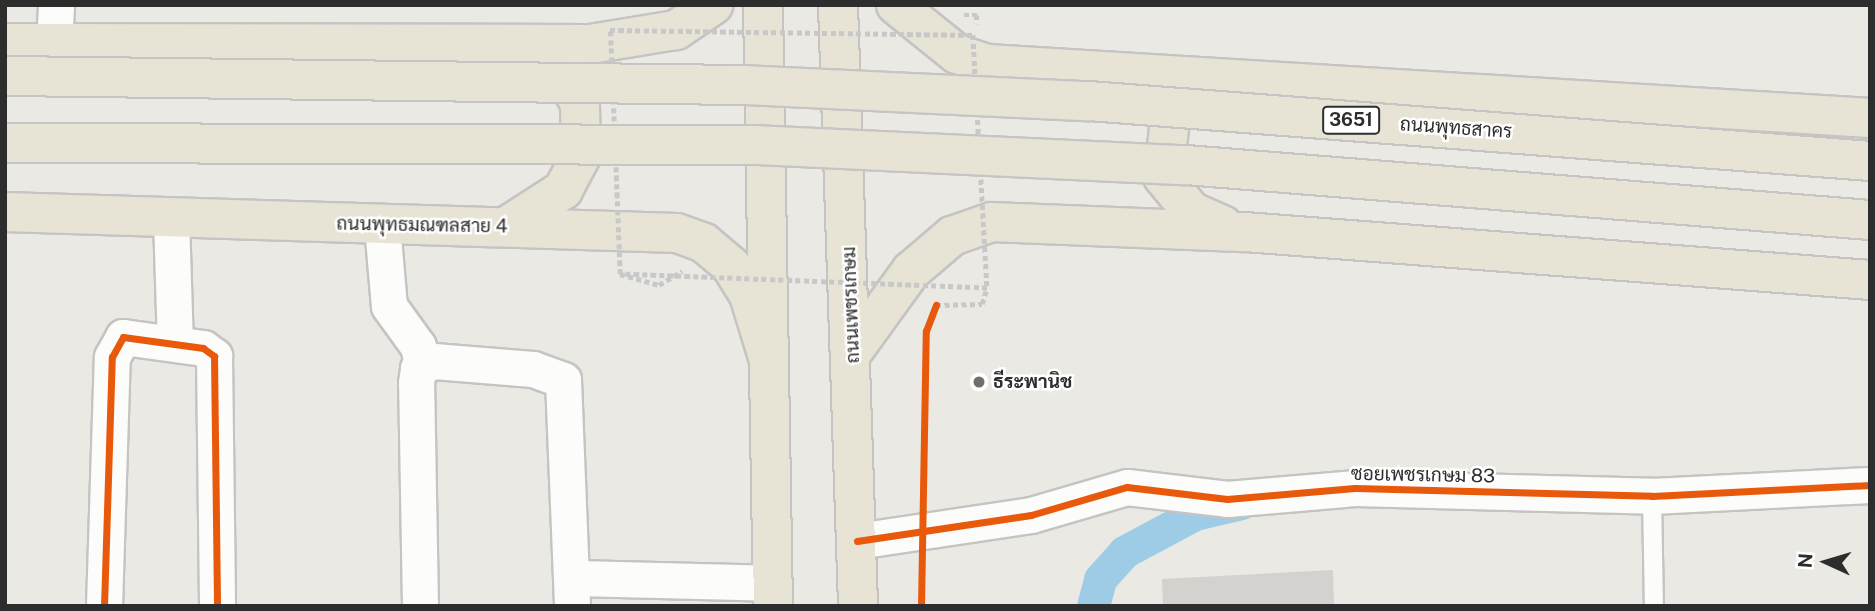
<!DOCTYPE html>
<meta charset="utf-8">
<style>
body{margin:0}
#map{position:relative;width:1875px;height:611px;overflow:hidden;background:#ebe9e4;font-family:"Public Sans",Sarabun,sans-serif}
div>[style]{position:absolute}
.canal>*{height:33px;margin:-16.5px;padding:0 16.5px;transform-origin:16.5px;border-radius:16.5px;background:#9ecce6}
.building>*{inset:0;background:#d4d2cf}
.path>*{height:4.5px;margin-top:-2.25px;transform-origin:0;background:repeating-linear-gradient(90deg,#c8c8c8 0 5px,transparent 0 8.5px)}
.roads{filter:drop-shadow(2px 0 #c5c4c3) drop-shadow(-2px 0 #c5c4c3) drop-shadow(0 2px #c5c4c3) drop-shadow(0 -2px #c5c4c3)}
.service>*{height:18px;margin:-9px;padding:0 9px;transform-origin:9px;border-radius:9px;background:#fcfcfb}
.minor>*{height:35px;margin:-17.5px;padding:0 17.5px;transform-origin:17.5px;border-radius:17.5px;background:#fcfcfb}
.primary>*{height:38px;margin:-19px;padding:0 19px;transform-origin:19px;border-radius:19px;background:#e7e4d6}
.path-bridge>*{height:4.5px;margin-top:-2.25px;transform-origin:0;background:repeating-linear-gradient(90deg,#c8c8c8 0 5px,transparent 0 8.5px)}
.bridges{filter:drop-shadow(2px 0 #c6c5c3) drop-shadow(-2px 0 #c6c5c3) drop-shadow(0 2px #c6c5c3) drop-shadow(0 -2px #c6c5c3)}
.primary-bridge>*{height:38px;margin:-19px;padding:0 19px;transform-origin:19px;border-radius:19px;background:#e7e4d6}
.cycleway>*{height:7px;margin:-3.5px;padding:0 3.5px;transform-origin:3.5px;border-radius:3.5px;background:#e8590c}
.dots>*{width:19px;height:19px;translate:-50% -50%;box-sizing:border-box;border:4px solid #fff;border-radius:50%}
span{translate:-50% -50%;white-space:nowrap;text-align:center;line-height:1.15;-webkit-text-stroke:5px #fff;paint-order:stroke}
.shield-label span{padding:2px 5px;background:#fff;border:2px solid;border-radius:5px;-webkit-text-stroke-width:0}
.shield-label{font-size:18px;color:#2d2d2d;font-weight:700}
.street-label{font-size:19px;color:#2d2d2d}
.poi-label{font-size:19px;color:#2d2d2d;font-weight:700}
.left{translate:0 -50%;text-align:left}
.frame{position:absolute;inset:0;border:7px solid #2d2d2d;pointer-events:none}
.north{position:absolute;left:1791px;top:527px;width:70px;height:70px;-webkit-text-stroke:5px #fff;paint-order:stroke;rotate:274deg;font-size:19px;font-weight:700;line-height:28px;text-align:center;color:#2d2d2d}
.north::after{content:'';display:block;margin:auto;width:24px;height:32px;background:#2d2d2d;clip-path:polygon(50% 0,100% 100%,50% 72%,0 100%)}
</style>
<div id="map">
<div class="canal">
<div style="left:1093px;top:606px;width:28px;rotate:-75deg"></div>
<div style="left:1100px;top:579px;width:36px;rotate:-48deg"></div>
<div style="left:1124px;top:552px;width:81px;rotate:-28.2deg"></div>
<div style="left:1195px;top:514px;width:47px;rotate:-13.4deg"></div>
</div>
<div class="building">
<div style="clip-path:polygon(1333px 570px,1334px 606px,1163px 606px,1162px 579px)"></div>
</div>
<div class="path">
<div style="left:964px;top:15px;width:13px"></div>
<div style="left:977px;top:15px;width:9px;rotate:96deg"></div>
<div style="left:620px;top:274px;width:41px;rotate:15.8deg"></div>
<div style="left:659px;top:285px;width:27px;rotate:-31deg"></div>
<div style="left:936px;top:305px;width:46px;rotate:-1.2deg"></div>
<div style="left:982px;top:304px;width:17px;rotate:-73deg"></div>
</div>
<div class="roads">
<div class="service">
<div style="left:1652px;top:496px;width:110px;rotate:89deg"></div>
</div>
<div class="minor">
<div style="left:54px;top:44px;width:39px;rotate:-87deg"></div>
<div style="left:171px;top:218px;width:125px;rotate:88.2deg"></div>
<div style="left:382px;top:225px;width:81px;rotate:85.1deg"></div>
<div style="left:389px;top:306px;width:49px;rotate:54.1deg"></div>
<div style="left:418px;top:346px;width:18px;rotate:77deg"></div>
<div style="left:857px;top:541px;width:176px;rotate:-8.5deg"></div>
<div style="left:1031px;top:515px;width:100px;rotate:-16.3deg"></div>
<div style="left:1127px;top:487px;width:101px;rotate:6.8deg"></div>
<div style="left:1227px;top:499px;width:128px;rotate:-4.9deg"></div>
<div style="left:1355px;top:488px;width:297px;rotate:1.5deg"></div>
<div style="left:1652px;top:496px;width:218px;rotate:-2.9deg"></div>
<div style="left:573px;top:578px;width:200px;rotate:1.4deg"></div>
<div style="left:104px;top:606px;width:249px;rotate:-88.2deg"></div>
<div style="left:112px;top:357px;width:23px;rotate:-61deg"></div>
<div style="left:123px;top:337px;width:81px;rotate:7.8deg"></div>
<div style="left:203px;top:348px;width:14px;rotate:36deg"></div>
<div style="left:214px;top:356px;width:250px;rotate:89.3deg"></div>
<div style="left:420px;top:606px;width:223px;rotate:-91deg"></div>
<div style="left:416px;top:383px;width:15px;rotate:-82deg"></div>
<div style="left:418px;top:368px;width:17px;rotate:-24deg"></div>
<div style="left:434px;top:361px;width:99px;rotate:4.6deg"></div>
<div style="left:533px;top:369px;width:32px;rotate:20deg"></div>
<div style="left:563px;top:380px;width:226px;rotate:87.7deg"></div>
</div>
<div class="primary">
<div style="left:763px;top:5px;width:601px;rotate:89.05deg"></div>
<div style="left:838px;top:5px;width:601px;rotate:88.09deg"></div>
<div style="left:896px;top:5px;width:78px;rotate:38.8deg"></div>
<div style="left:957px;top:54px;width:33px;rotate:18deg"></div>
<div style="left:988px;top:64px;width:884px;rotate:3.5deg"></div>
<div style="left:5px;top:43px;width:585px;rotate:0.1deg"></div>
<div style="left:590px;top:44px;width:87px;rotate:-9.2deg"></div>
<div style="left:676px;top:30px;width:45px;rotate:-34deg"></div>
<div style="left:1207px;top:91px;width:26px;rotate:152deg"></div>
<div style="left:1184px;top:103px;width:23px;rotate:128deg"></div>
<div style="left:1170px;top:121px;width:56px;rotate:97.1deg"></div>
<div style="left:1163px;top:177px;width:44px;rotate:50.5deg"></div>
<div style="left:1191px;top:211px;width:35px;rotate:24deg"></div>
<div style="left:5px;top:212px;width:672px;rotate:1.79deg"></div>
<div style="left:677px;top:233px;width:29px;rotate:20deg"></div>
<div style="left:704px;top:243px;width:35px;rotate:40deg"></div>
<div style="left:731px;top:266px;width:34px;rotate:58deg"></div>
<div style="left:749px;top:295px;width:65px;rotate:73deg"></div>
<div style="left:507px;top:226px;width:67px;rotate:-32.7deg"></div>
<div style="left:563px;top:190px;width:38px;rotate:-62deg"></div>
<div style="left:581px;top:156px;width:52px;rotate:-91.1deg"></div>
<div style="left:580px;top:104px;width:30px;rotate:-117deg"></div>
<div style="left:566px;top:77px;width:23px;rotate:-140deg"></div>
<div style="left:853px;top:351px;width:99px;rotate:-54.1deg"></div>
<div style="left:911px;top:271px;width:54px;rotate:-40.5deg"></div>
<div style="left:952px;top:236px;width:42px;rotate:-19.3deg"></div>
<div style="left:992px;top:222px;width:253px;rotate:2.3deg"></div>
<div style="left:1245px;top:232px;width:627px;rotate:4.39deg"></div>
</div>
</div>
<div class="path-bridge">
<div style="left:610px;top:30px;width:363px;rotate:0.8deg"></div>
<div style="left:973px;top:35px;width:253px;rotate:86.8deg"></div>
<div style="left:987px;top:288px;width:367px;rotate:-177.8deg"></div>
<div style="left:620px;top:274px;width:244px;rotate:-92.3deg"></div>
</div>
<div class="bridges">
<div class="primary-bridge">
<div style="left:5px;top:76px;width:739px;rotate:0.7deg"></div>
<div style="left:744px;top:85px;width:345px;rotate:2.7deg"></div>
<div style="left:1089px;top:101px;width:783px;rotate:4.39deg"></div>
<div style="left:5px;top:143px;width:751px;rotate:0.15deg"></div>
<div style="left:756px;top:145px;width:430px;rotate:2.7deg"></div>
<div style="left:1186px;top:165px;width:686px;rotate:4.6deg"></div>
</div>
</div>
<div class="cycleway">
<div style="left:857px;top:541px;width:176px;rotate:-8.5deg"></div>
<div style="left:1031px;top:515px;width:100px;rotate:-16.3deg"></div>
<div style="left:1127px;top:487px;width:101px;rotate:6.8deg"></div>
<div style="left:1227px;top:499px;width:128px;rotate:-4.9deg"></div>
<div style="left:1355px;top:488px;width:297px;rotate:1.5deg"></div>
<div style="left:1652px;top:496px;width:218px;rotate:-2.9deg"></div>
<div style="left:104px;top:606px;width:249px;rotate:-88.2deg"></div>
<div style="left:112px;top:357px;width:23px;rotate:-61deg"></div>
<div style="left:123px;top:337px;width:81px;rotate:7.8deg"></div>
<div style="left:203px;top:348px;width:14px;rotate:36deg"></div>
<div style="left:214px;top:356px;width:250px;rotate:89.3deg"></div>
<div style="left:921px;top:606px;width:275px;rotate:-89deg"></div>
<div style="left:926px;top:331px;width:28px;rotate:-69deg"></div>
</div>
<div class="dots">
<div style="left:979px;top:382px;background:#706f6d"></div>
</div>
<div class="shield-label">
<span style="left:1351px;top:120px">3651</span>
</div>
<div class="street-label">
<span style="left:1456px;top:128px;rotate:4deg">ถนนพุทธสาคร</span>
<span style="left:422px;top:225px;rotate:1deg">ถนนพุทธมณฑลสาย 4</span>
<span style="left:851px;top:305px;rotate:-92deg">ถนนเพชรเกษม</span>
<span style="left:1423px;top:475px;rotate:1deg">ซอยเพชรเกษม 83</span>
</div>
<div class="poi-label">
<span class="left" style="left:993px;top:382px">ธีระพานิช</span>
</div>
<div class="frame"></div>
<div class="north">N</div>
</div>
